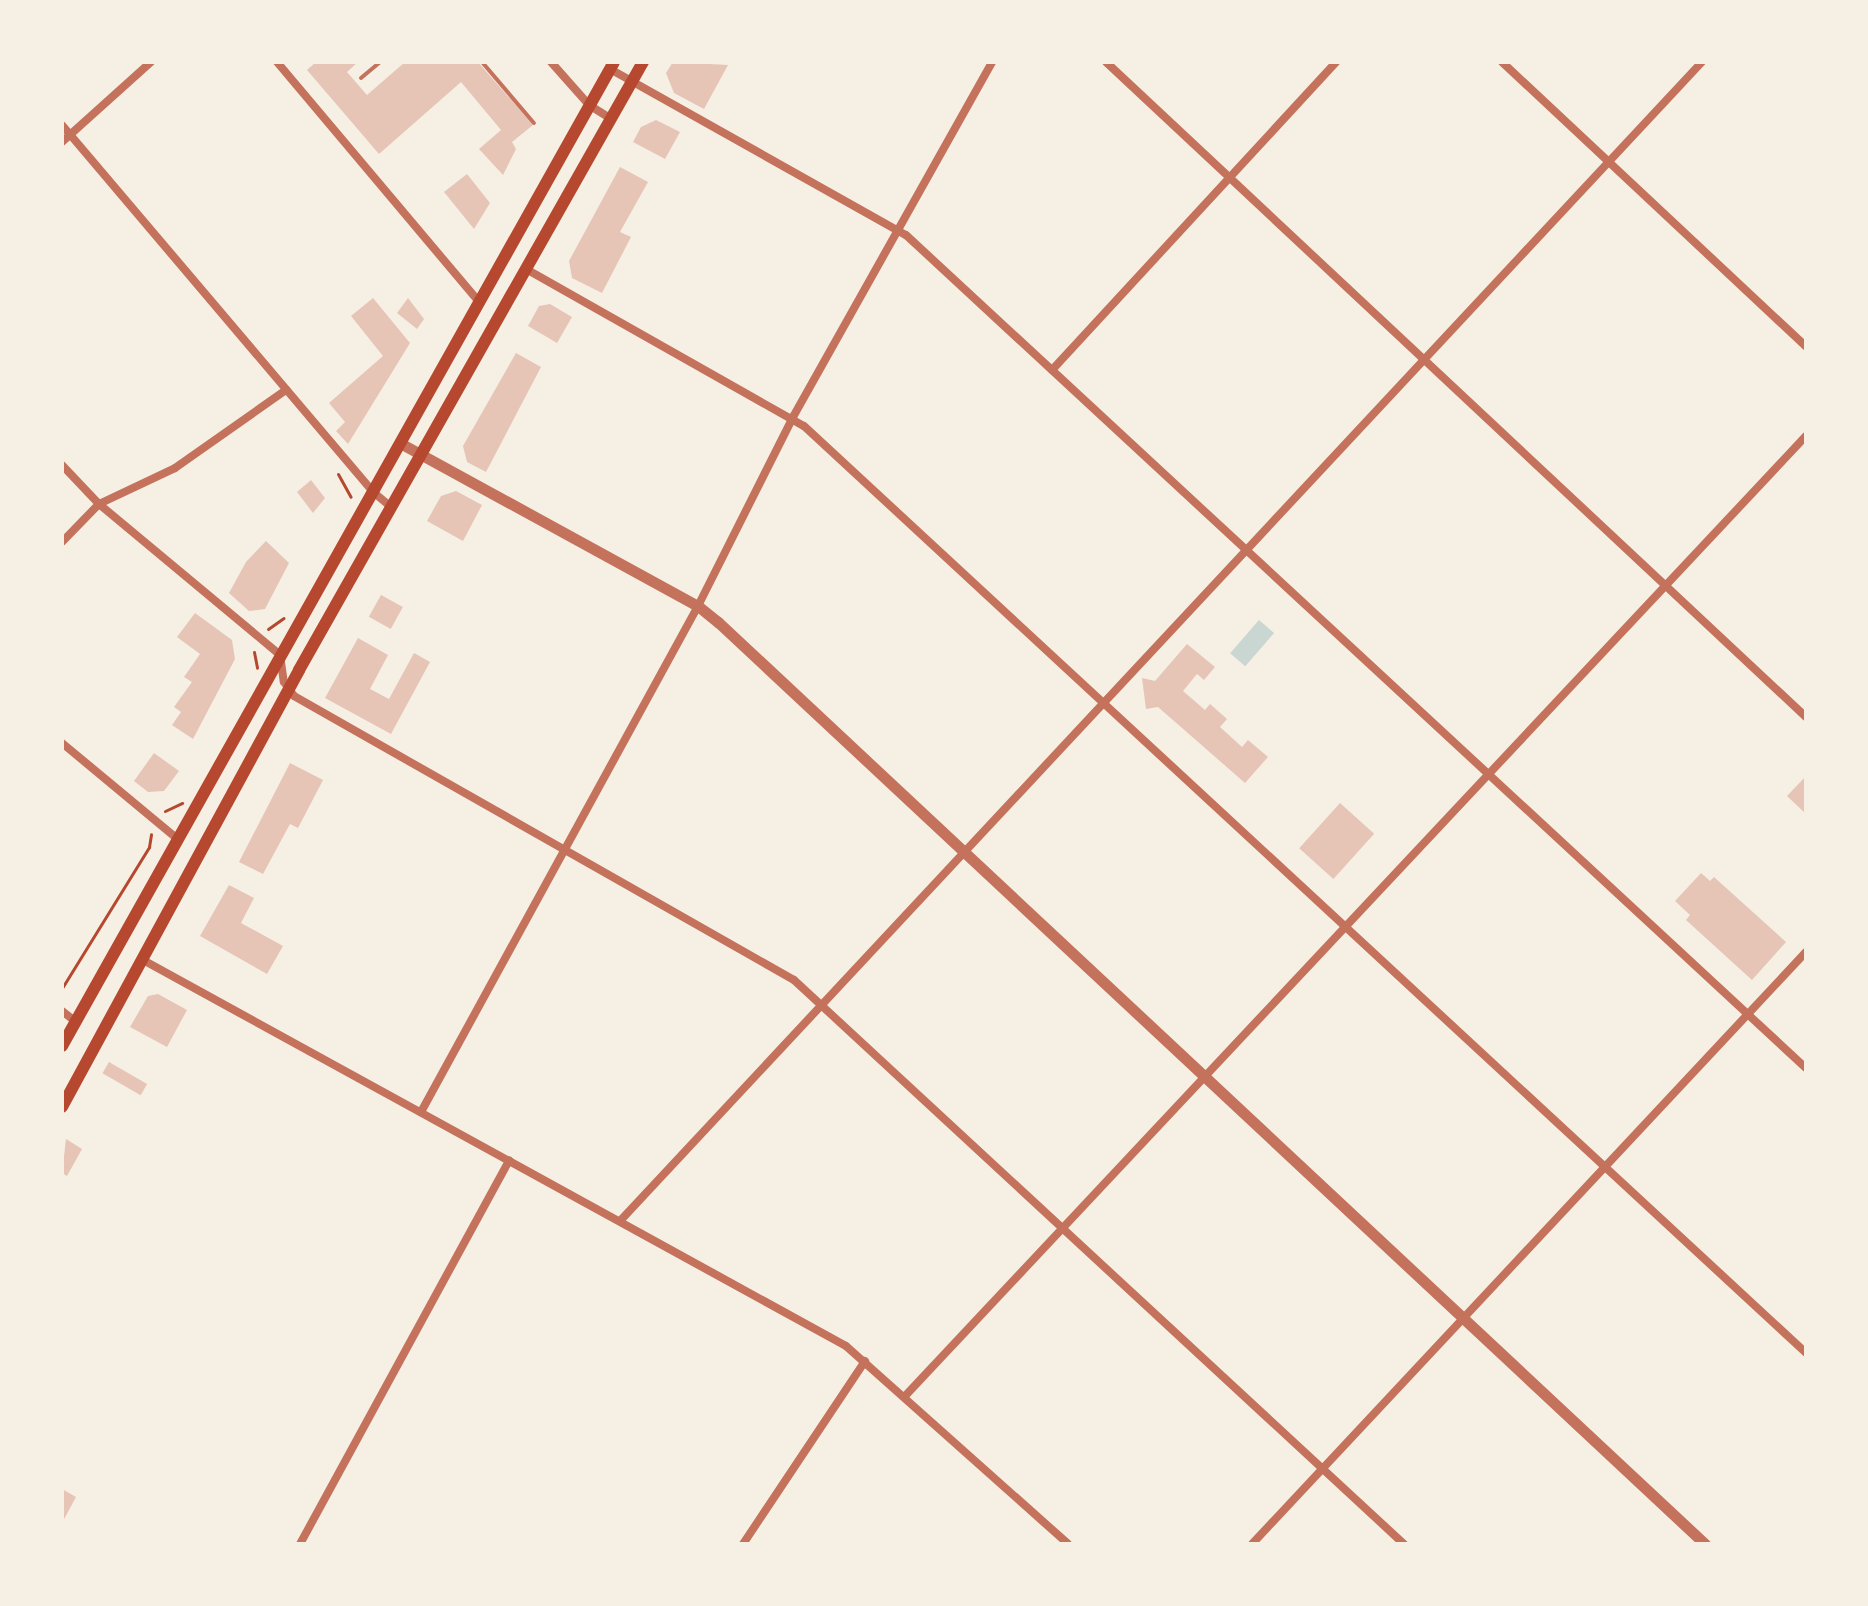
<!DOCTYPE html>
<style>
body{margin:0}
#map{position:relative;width:1868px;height:1606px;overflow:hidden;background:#f6efe4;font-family:Poppins,sans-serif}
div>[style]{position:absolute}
.water>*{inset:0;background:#c9d6d2;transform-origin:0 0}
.building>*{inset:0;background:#e6c5b7;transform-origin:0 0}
.path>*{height:3px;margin:-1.5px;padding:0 1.5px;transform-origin:1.5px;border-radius:1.5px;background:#b5482f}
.service>*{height:4px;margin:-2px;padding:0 2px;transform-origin:2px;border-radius:2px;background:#c5725c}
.minor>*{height:8px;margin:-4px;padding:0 4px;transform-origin:4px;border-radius:4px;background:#c5725c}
.tertiary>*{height:11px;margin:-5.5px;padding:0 5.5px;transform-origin:5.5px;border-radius:5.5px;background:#c5725c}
.secondary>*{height:12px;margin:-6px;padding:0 6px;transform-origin:6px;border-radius:6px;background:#b5482f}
span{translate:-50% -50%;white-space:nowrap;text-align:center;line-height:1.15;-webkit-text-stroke:6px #f6efe4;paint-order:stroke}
.frame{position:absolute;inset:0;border:64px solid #f6efe4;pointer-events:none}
</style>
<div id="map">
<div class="water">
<div style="left:1259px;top:620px;width:20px;height:44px;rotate:41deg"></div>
</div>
<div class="building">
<div style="clip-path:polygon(316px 62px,358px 62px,347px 72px,367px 95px,405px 62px,478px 62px,533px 125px,512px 142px,516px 149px,503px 175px,479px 149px,501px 130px,461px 82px,379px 154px,307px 70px)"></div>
<div style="clip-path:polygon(673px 62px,728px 65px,704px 109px,674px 93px,666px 73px)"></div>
<div style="clip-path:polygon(656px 120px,680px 132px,665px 159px,633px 142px,641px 127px)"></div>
<div style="clip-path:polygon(620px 167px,648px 182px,620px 232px,631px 237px,602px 293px,572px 278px,569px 261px)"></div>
<div style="clip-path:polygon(467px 174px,490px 203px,474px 229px,444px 192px)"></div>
<div style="clip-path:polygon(373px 298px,410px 343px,348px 444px,336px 431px,345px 422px,329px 403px,383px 356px,351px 316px)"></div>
<div style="clip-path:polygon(408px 298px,424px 319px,417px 329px,397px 313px)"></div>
<div style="clip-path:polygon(550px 304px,572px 317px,557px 343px,528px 326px,539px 306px)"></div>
<div style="clip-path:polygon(516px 353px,541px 367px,486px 472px,467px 462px,463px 446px)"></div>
<div style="clip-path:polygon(311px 480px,325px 498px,313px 513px,297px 492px)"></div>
<div style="clip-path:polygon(456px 491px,482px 505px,463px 541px,427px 521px,441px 496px)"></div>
<div style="clip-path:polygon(266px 541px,289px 563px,265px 609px,249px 611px,229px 593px,246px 562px)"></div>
<div style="left:381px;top:595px;width:25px;height:25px;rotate:29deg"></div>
<div style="clip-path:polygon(195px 613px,232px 640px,235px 659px,193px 739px,172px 725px,181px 712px,174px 707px,192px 682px,184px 677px,200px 654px,177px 637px)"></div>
<div style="clip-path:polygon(358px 638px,388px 655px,370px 689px,389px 699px,414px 653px,430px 662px,391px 734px,325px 698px)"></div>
<div style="clip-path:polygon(1187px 644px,1215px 667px,1204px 680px,1197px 674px,1183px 691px,1205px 710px,1210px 704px,1227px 719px,1220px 727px,1242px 747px,1248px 740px,1268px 757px,1245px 783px,1158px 707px,1146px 709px,1142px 678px,1155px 681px)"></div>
<div style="clip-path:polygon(154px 753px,179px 771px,164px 791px,148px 792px,134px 781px)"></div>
<div style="clip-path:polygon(290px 763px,323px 780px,298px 828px,290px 824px,263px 874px,239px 862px)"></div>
<div style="clip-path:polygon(1806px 776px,1806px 814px,1787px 796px)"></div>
<div style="left:1340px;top:803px;width:46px;height:61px;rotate:42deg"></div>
<div style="clip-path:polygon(1701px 873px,1710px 881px,1714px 877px,1786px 942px,1752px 980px,1686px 920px,1690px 915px,1675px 901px)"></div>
<div style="clip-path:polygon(229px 885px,254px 898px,241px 923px,283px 946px,267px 974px,200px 936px)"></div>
<div style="clip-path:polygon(158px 994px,187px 1010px,167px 1047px,130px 1027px,148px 996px)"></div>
<div style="left:109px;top:1062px;width:44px;height:13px;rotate:30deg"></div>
<div style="clip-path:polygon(66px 1139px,82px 1149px,67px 1176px,62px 1173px)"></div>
<div style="clip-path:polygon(62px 1489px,76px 1497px,62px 1523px)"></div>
</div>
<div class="path">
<div style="left:338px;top:474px;width:26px;rotate:61deg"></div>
<div style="left:268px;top:629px;width:19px;rotate:-35deg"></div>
<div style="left:254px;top:652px;width:16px;rotate:79deg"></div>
<div style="left:165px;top:811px;width:19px;rotate:-25deg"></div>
<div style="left:62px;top:988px;width:166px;rotate:-58.3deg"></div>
<div style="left:149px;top:847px;width:13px;rotate:-81deg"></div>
</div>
<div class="service">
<div style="left:482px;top:62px;width:80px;rotate:49.6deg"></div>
<div style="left:361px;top:78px;width:25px;rotate:-40deg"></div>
</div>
<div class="minor">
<div style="left:277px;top:62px;width:315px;rotate:49.9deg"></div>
<div style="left:551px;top:62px;width:57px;rotate:48.5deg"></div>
<div style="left:589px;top:105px;width:25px;rotate:32deg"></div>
<div style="left:1106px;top:62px;width:959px;rotate:43.1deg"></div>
<div style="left:1502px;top:62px;width:416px;rotate:43.1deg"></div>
<div style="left:610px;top:69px;width:339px;rotate:29.3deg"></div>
<div style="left:906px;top:235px;width:1226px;rotate:42.79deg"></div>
<div style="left:62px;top:125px;width:480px;rotate:49.7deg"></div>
<div style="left:372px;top:491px;width:25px;rotate:40deg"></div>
<div style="left:62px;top:142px;width:120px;rotate:-42deg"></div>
<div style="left:526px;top:269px;width:319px;rotate:29.5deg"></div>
<div style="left:804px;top:426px;width:1365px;rotate:42.77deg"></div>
<div style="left:1052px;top:370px;width:419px;rotate:-47.3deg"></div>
<div style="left:62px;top:465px;width:54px;rotate:46.5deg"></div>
<div style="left:99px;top:504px;width:236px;rotate:39.8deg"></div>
<div style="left:280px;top:655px;width:27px;rotate:82deg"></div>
<div style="left:284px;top:682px;width:17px;rotate:54deg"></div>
<div style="left:294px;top:696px;width:575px;rotate:29.6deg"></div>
<div style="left:794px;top:980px;width:831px;rotate:42.76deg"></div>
<div style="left:62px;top:542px;width:53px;rotate:-45.8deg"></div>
<div style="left:99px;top:504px;width:84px;rotate:-25.3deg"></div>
<div style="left:175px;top:468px;width:136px;rotate:-35.1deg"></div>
<div style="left:62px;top:743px;width:152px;rotate:39.7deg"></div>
<div style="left:143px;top:960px;width:802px;rotate:28.77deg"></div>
<div style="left:846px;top:1346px;width:297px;rotate:41.7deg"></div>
<div style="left:62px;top:1011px;width:16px;rotate:38deg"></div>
<div style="left:421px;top:1112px;width:577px;rotate:-61.3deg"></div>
<div style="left:698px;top:606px;width:212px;rotate:-63.3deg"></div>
<div style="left:793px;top:417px;width:407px;rotate:-60.7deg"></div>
<div style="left:620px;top:1221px;width:1586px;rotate:-46.97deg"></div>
<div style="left:906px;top:1395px;width:1315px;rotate:-46.82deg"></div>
<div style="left:300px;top:1544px;width:437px;rotate:-61.4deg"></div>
<div style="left:743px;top:1544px;width:220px;rotate:-56.3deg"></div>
<div style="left:1252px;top:1544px;width:811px;rotate:-46.9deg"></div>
</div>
<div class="tertiary">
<div style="left:400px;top:443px;width:340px;rotate:28.7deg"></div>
<div style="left:698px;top:606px;width:26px;rotate:39deg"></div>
<div style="left:718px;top:622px;width:1351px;rotate:43.05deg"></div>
</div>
<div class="secondary">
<div style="left:62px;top:1046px;width:1128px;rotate:-60.71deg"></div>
<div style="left:62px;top:1107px;width:497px;rotate:-61.5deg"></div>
<div style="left:299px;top:670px;width:699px;rotate:-60.5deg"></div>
</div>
<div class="frame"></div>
</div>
